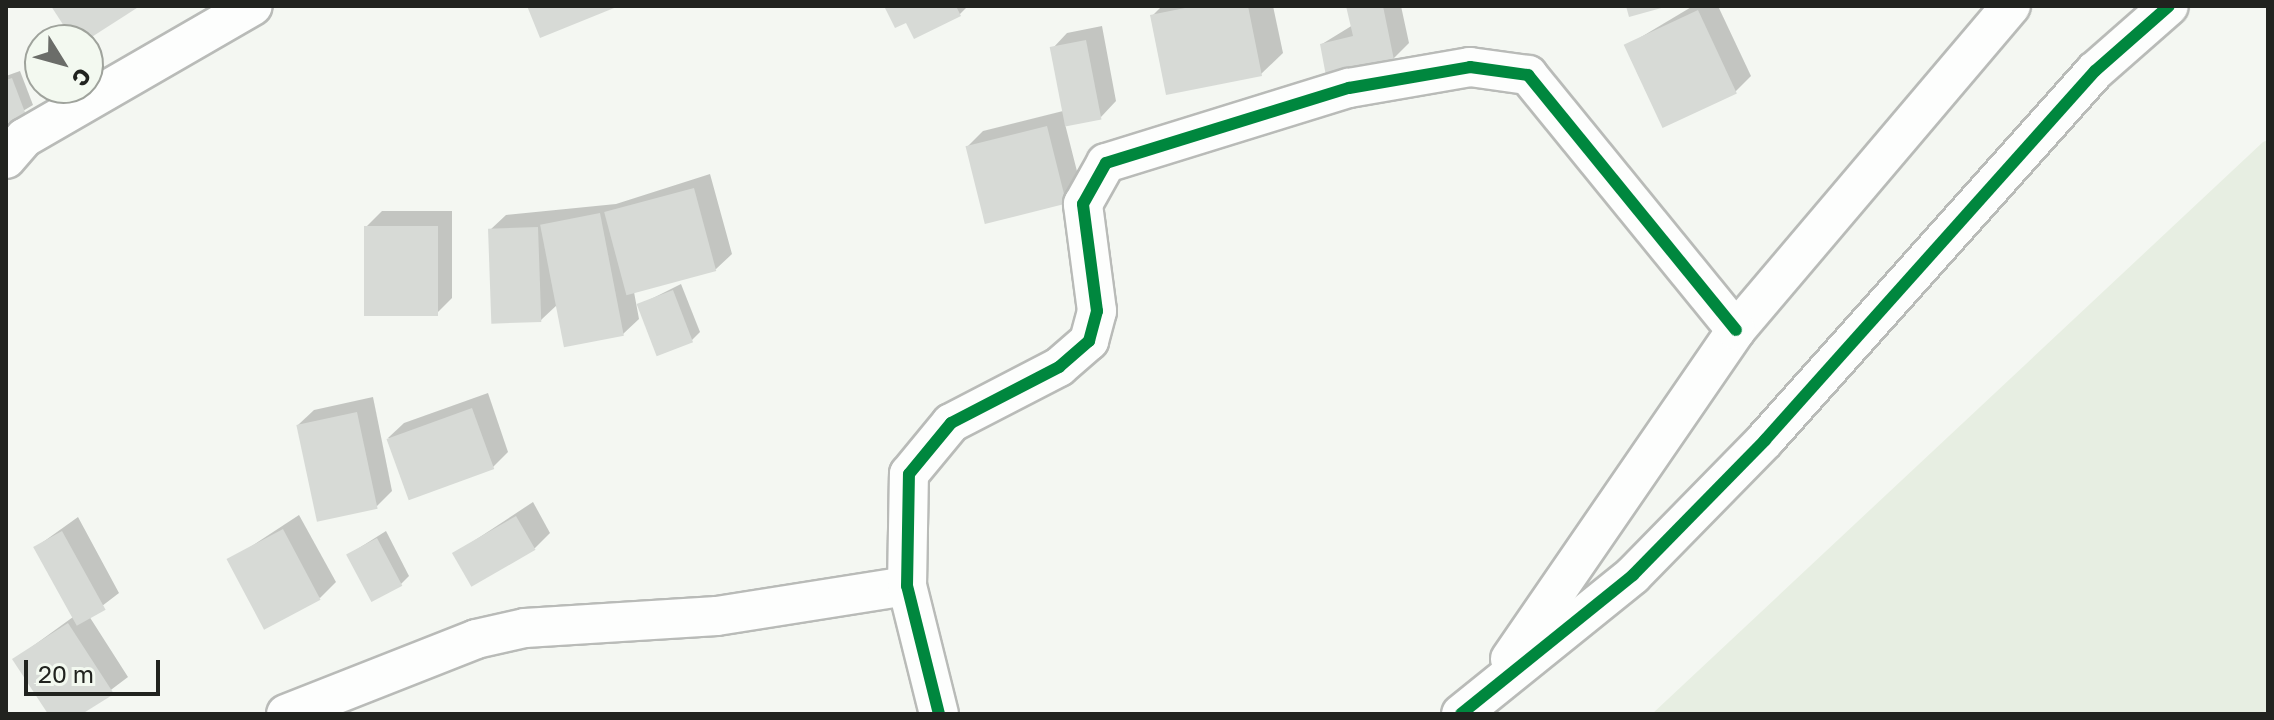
<!DOCTYPE html>
<meta charset="utf-8">
<style>
body{margin:0}
#map{position:relative;width:2274px;height:720px;overflow:hidden;background:#f4f7f2;font-family:"Golos Text",sans-serif}
div>[style]{position:absolute}
.built>*{inset:0;background:#e7eee2}
.shadow>*{inset:0;background:#0003}
.building>*{inset:0;background:#d7dad6;transform-origin:0 0}
.roads{filter:drop-shadow(2px 0 #b9bbb8) drop-shadow(-2px 0 #b9bbb8) drop-shadow(0 2px #b9bbb8) drop-shadow(0 -2px #b9bbb8)}
.minor>*{height:38px;margin:-19px;padding:0 19px;transform-origin:19px;border-radius:19px;background:#fdfefd}
.cycleway>*{height:12px;margin:-6px;padding:0 6px;transform-origin:6px;border-radius:6px;background:#00873e}
span{translate:-50% -50%;white-space:nowrap;text-align:center;line-height:1.15;-webkit-text-stroke:8px #f3f9f0;paint-order:stroke}
.frame{position:absolute;inset:0;border:8px solid #21231f;pointer-events:none}
.north{position:absolute;left:24px;top:24px;width:80px;height:80px;box-sizing:border-box;background:#f3f9f0;border:2px solid #9fa39c;border-radius:50%;rotate:127deg;font-size:22px;font-weight:700;line-height:32px;text-align:center;color:#21231f}
.north::after{content:'';display:block;margin:auto;width:28px;height:36px;background:#6b6d69;clip-path:polygon(50% 0,100% 100%,50% 72%,0 100%)}
.scale{position:absolute;left:24px;top:660px;width:136px;height:36px;box-sizing:border-box;border:4px solid #21231f;border-top:0;padding-left:10px;font-size:24px;line-height:28px;white-space:nowrap;color:#21231f;-webkit-text-stroke:6px #f3f9f0;paint-order:stroke}
</style>
<div id="map">
<div class="built">
<div style="clip-path:polygon(2268px 140px,2268px 714px,1652px 714px,2263px 142px)"></div>
</div>
<div class="shadow">
<div style="clip-path:polygon(886px 6px,968px 6px,959px 15px,907px 20px)"></div>
<div style="clip-path:polygon(1162px 6px,1273px 6px,1283px 53px,1261px 74px,1152px 16px)"></div>
<div style="clip-path:polygon(1349px 6px,1401px 6px,1409px 43px,1393px 59px,1322px 44px,1353px 25px)"></div>
<div style="clip-path:polygon(1693px 6px,1718px 6px,1751px 76px,1735px 92px,1626px 46px)"></div>
<div style="clip-path:polygon(1102px 26px,1116px 101px,1101px 117px,1065px 124px,1081px 187px,1065px 202px,967px 147px,983px 131px,1063px 111px,1052px 49px,1067px 33px)"></div>
<div style="clip-path:polygon(20px 71px,33px 105px,6px 121px,6px 76px)"></div>
<div style="clip-path:polygon(710px 174px,732px 254px,716px 269px,634px 292px,639px 319px,623px 334px,558px 304px,541px 320px,490px 230px,506px 215px,616px 204px)"></div>
<div style="clip-path:polygon(382px 211px,452px 211px,452px 298px,436px 314px,366px 227px)"></div>
<div style="clip-path:polygon(681px 284px,700px 332px,692px 340px,639px 305px)"></div>
<div style="clip-path:polygon(488px 393px,508px 452px,493px 467px,388px 438px,404px 423px)"></div>
<div style="clip-path:polygon(373px 397px,392px 491px,376px 507px,298px 425px,314px 410px)"></div>
<div style="clip-path:polygon(533px 502px,550px 533px,535px 548px,454px 554px)"></div>
<div style="clip-path:polygon(299px 515px,336px 582px,320px 598px,229px 561px)"></div>
<div style="clip-path:polygon(78px 517px,119px 593px,89px 616px,128px 677px,79px 714px,50px 714px,15px 659px,73px 617px,36px 547px)"></div>
<div style="clip-path:polygon(386px 531px,409px 576px,401px 584px,348px 555px)"></div>
</div>
<div class="building">
<div style="clip-path:polygon(51px 6px,140px 6px,87px 40px,73px 40px)"></div>
<div style="clip-path:polygon(527px 6px,619px 6px,540px 38px)"></div>
<div style="clip-path:polygon(884px 6px,956px 6px,961px 16px,914px 39px,906px 23px,895px 28px)"></div>
<div style="clip-path:polygon(1195px 6px,1248px 6px,1262px 76px,1166px 95px,1150px 15px)"></div>
<div style="clip-path:polygon(1346px 6px,1383px 6px,1394px 60px,1326px 76px,1320px 44px,1353px 36px)"></div>
<div style="clip-path:polygon(1626px 6px,1665px 6px,1665px 7px,1629px 17px)"></div>
<div style="left:1698px;top:10px;width:92px;height:82px;rotate:65deg"></div>
<div style="left:1086px;top:40px;width:81px;height:37px;rotate:79deg"></div>
<div style="clip-path:polygon(12px 78px,26px 115px,6px 123px,6px 80px)"></div>
<div style="left:1047px;top:126px;width:80px;height:84px;rotate:76deg"></div>
<div style="left:694px;top:188px;width:86px;height:93px;rotate:75deg"></div>
<div style="left:600px;top:213px;width:125px;height:61px;rotate:79deg"></div>
<div style="left:364px;top:226px;width:74px;height:90px"></div>
<div style="left:538px;top:227px;width:95px;height:50px;rotate:88deg"></div>
<div style="left:673px;top:290px;width:56px;height:39px;rotate:69deg"></div>
<div style="left:472px;top:408px;width:65px;height:91px;rotate:70deg"></div>
<div style="left:357px;top:412px;width:99px;height:62px;rotate:78deg"></div>
<div style="left:516px;top:516px;width:39px;height:74px;rotate:60deg"></div>
<div style="left:283px;top:529px;width:80px;height:64px;rotate:62deg"></div>
<div style="left:62px;top:531px;width:90px;height:33px;rotate:61deg"></div>
<div style="left:377px;top:538px;width:54px;height:35px;rotate:62deg"></div>
<div style="clip-path:polygon(68px 623px,114px 694px,82px 714px,48px 714px,12px 659px)"></div>
</div>
<div class="roads">
<div class="minor">
<div style="left:6px;top:159px;width:28px;rotate:-49deg"></div>
<div style="left:24px;top:138px;width:264px;rotate:-30deg"></div>
<div style="left:1510px;top:659px;width:399px;rotate:-55.5deg"></div>
<div style="left:1736px;top:330px;width:425px;rotate:-49.7deg"></div>
<div style="left:286px;top:714px;width:204px;rotate:-21.5deg"></div>
<div style="left:476px;top:639px;width:50px;rotate:-12.7deg"></div>
<div style="left:525px;top:628px;width:192px;rotate:-3.6deg"></div>
<div style="left:717px;top:616px;width:192px;rotate:-9deg"></div>
<div style="left:939px;top:714px;width:132px;rotate:-104deg"></div>
<div style="left:907px;top:586px;width:112px;rotate:-89deg"></div>
<div style="left:909px;top:474px;width:66px;rotate:-50.5deg"></div>
<div style="left:951px;top:423px;width:122px;rotate:-27.4deg"></div>
<div style="left:1059px;top:367px;width:40px;rotate:-41deg"></div>
<div style="left:1089px;top:341px;width:31px;rotate:-75deg"></div>
<div style="left:1097px;top:311px;width:108px;rotate:-97.5deg"></div>
<div style="left:1083px;top:204px;width:47px;rotate:-60.7deg"></div>
<div style="left:1106px;top:163px;width:254px;rotate:-17.2deg"></div>
<div style="left:1349px;top:88px;width:123px;rotate:-9.8deg"></div>
<div style="left:1470px;top:67px;width:59px;rotate:7.9deg"></div>
<div style="left:1528px;top:75px;width:329px;rotate:50.8deg"></div>
<div style="left:1461px;top:714px;width:221px;rotate:-38.9deg"></div>
<div style="left:1633px;top:575px;width:189px;rotate:-45.6deg"></div>
<div style="left:1765px;top:440px;width:495px;rotate:-48.2deg"></div>
<div style="left:2095px;top:71px;width:98px;rotate:-41.3deg"></div>
</div>
</div>
<div class="cycleway">
<div style="left:939px;top:714px;width:132px;rotate:-104deg"></div>
<div style="left:907px;top:586px;width:112px;rotate:-89deg"></div>
<div style="left:909px;top:474px;width:66px;rotate:-50.5deg"></div>
<div style="left:951px;top:423px;width:122px;rotate:-27.4deg"></div>
<div style="left:1059px;top:367px;width:40px;rotate:-41deg"></div>
<div style="left:1089px;top:341px;width:31px;rotate:-75deg"></div>
<div style="left:1097px;top:311px;width:108px;rotate:-97.5deg"></div>
<div style="left:1083px;top:204px;width:47px;rotate:-60.7deg"></div>
<div style="left:1106px;top:163px;width:254px;rotate:-17.2deg"></div>
<div style="left:1349px;top:88px;width:123px;rotate:-9.8deg"></div>
<div style="left:1470px;top:67px;width:59px;rotate:7.9deg"></div>
<div style="left:1528px;top:75px;width:329px;rotate:50.8deg"></div>
<div style="left:1461px;top:714px;width:221px;rotate:-38.9deg"></div>
<div style="left:1633px;top:575px;width:189px;rotate:-45.6deg"></div>
<div style="left:1765px;top:440px;width:495px;rotate:-48.2deg"></div>
<div style="left:2095px;top:71px;width:98px;rotate:-41.3deg"></div>
</div>
<div class="frame"></div>
<div class="north">С</div>
<div class="scale">20 m</div>
</div>
